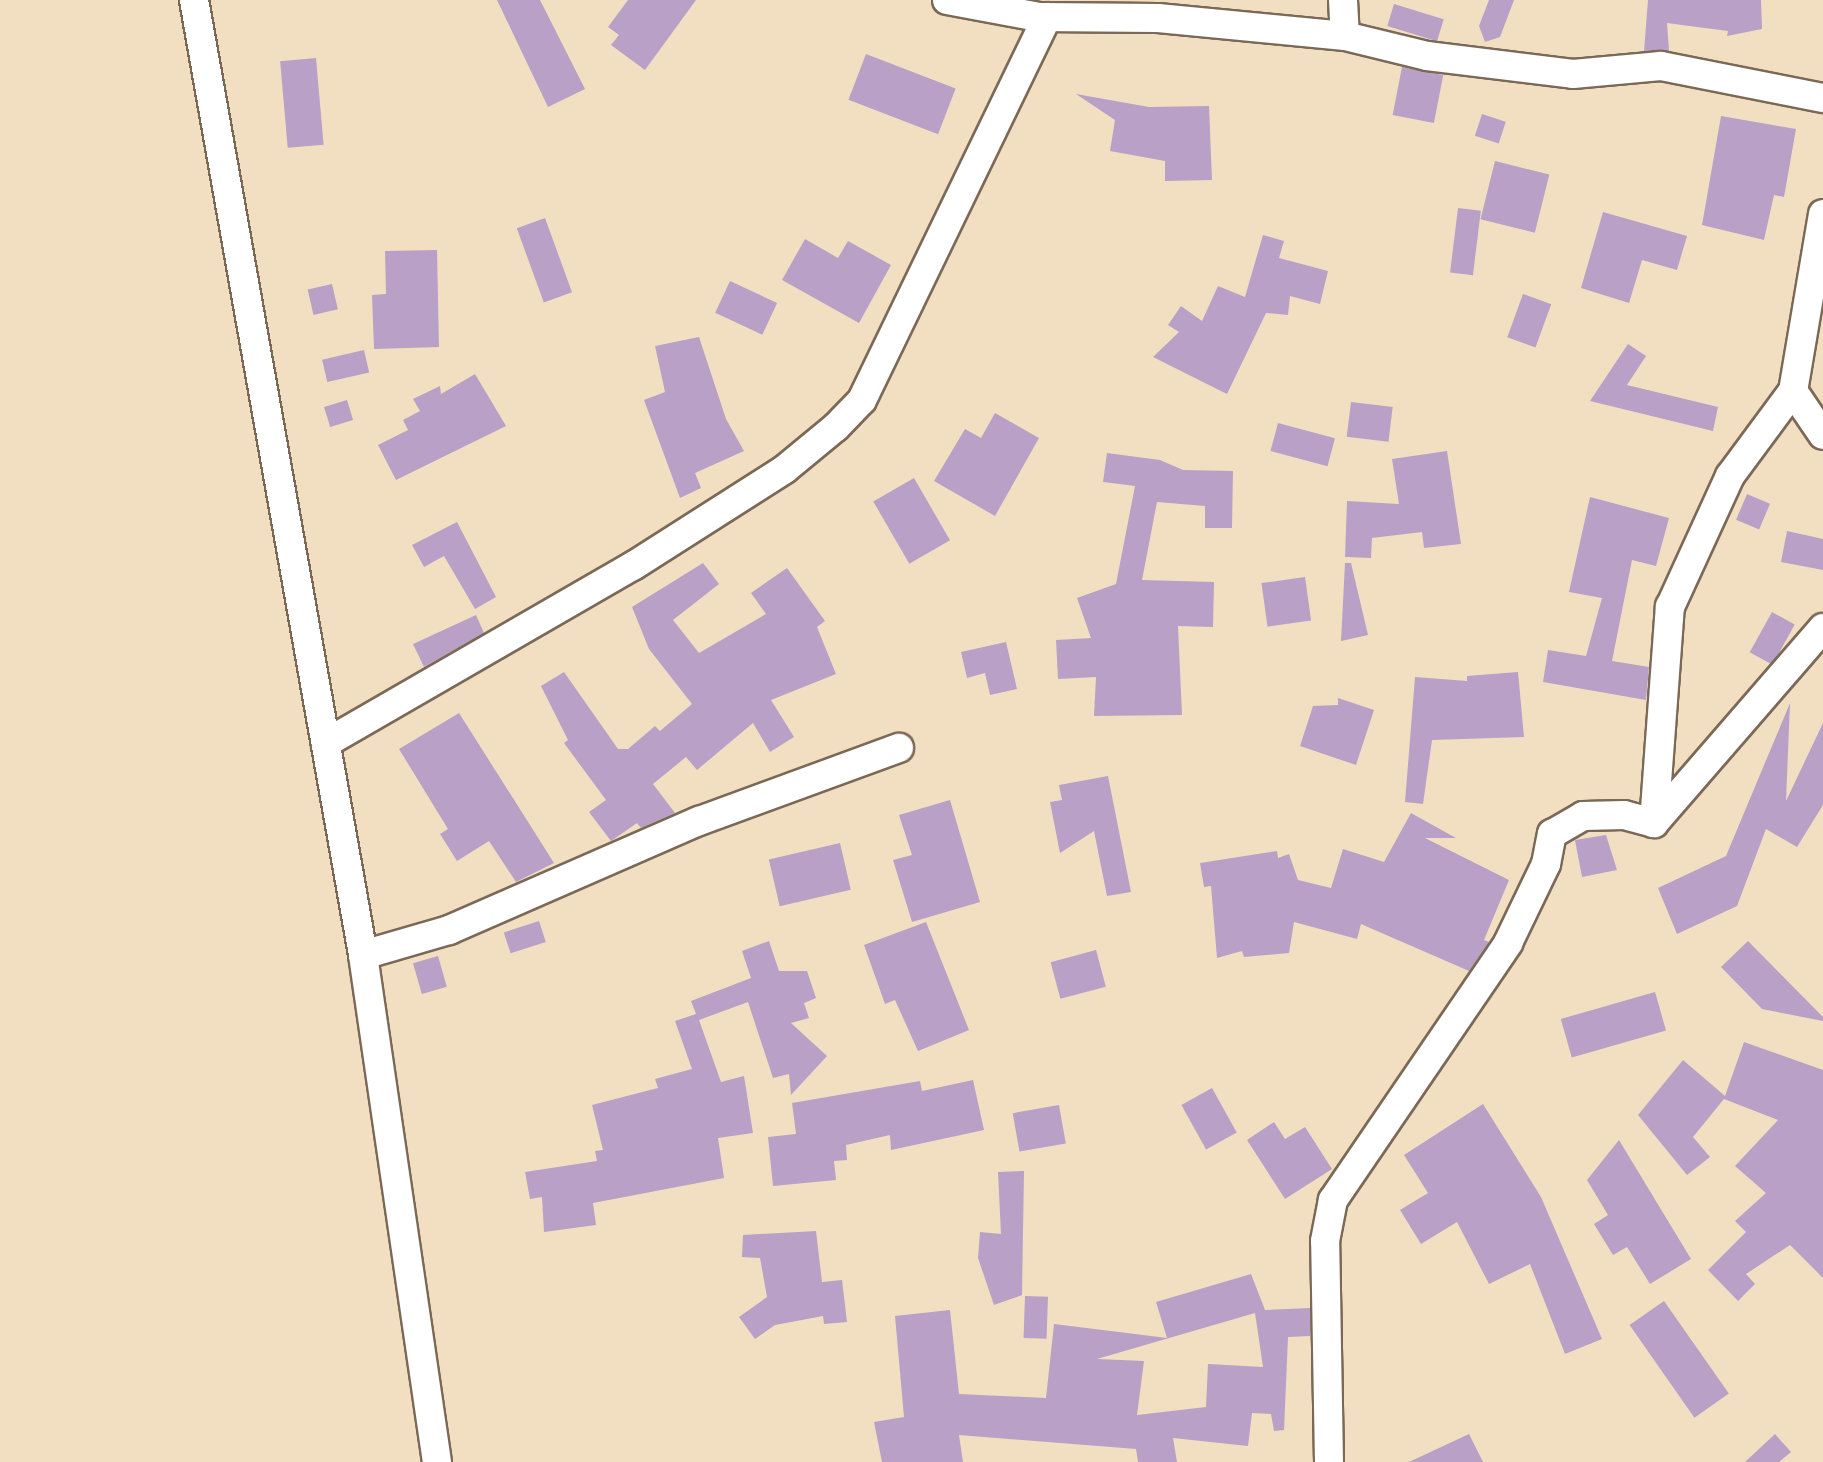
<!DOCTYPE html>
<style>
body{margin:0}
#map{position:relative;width:1823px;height:1462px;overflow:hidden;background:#f2dfc2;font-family:"Shantell Sans",sans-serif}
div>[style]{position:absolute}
.building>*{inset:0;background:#b8a0c6;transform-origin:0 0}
.roads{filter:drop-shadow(2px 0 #7b6957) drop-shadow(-2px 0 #7b6957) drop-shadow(0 2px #7b6957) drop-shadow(0 -2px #7b6957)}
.minor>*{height:28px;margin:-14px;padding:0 14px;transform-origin:14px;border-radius:14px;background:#fff}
span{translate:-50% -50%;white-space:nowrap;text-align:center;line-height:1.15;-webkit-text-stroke:6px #f7f3e8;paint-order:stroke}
</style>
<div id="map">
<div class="building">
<div style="clip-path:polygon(497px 0,540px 0,585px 89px,548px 107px)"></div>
<div style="clip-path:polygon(628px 0,696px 0,645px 70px,611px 45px,619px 35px,608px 27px)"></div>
<div style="clip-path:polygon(1489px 0,1514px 0,1500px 37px,1485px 42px,1479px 26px)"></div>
<div style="clip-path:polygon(1648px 0,1761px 0,1762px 29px,1727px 36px,1728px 31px,1667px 23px,1669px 51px,1644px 51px)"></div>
<div style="left:1394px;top:4px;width:52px;height:23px;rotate:17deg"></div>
<div style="left:866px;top:54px;width:96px;height:49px;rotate:21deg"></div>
<div style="left:316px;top:58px;width:87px;height:36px;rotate:85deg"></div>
<div style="left:1402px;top:67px;width:42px;height:49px;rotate:11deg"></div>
<div style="clip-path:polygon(1076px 94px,1149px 107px,1209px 106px,1212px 180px,1165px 181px,1165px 161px,1110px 151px,1115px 120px)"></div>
<div style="left:1482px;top:114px;width:25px;height:23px;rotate:18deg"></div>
<div style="clip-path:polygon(1721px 116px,1796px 129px,1784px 197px,1774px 195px,1764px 240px,1702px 225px)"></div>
<div style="left:1495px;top:161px;width:56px;height:60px;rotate:14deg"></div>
<div style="left:1458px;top:208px;width:23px;height:65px;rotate:7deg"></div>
<div style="clip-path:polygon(1603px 212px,1687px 236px,1677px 270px,1642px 260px,1629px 303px,1581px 288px)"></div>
<div style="left:545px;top:218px;width:79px;height:30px;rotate:70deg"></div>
<div style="clip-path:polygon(1263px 235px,1284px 241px,1279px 258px,1328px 271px,1320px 304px,1290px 296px,1288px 315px,1266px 313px,1227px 394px,1153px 357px,1179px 332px,1168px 325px,1181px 306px,1202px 321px,1218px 286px,1245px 297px)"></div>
<div style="clip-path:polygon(805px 239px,838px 258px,848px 241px,891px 265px,859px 323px,782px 280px)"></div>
<div style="clip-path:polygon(437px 250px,439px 347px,374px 349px,372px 295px,386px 294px,385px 251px)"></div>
<div style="left:730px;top:281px;width:52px;height:35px;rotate:25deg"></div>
<div style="left:332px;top:284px;width:26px;height:25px;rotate:77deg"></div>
<div style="left:1523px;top:294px;width:30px;height:46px;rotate:20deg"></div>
<div style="clip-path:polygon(699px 337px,726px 419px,744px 451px,695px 473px,701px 488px,680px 498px,644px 400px,665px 392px,655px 346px)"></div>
<div style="clip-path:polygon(1628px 344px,1646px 356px,1627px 385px,1718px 407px,1713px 431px,1590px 401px)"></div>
<div style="left:364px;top:350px;width:23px;height:43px;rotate:77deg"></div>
<div style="clip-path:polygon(475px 374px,506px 426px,396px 480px,378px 445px,408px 430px,403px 420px,420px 411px,413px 399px,440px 386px,441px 394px)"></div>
<div style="left:347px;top:400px;width:21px;height:24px;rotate:73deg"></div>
<div style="left:1351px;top:402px;width:42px;height:35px;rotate:7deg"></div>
<div style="clip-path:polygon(995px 413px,1039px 438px,995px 516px,934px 481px,965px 429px,981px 438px)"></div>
<div style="left:1278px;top:423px;width:59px;height:29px;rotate:15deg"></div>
<div style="clip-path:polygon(1447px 451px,1461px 544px,1424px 548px,1422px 532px,1372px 538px,1371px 558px,1345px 557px,1347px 501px,1399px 504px,1392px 459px)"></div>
<div style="clip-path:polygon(1107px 453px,1160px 460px,1183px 470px,1233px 471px,1232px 528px,1205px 528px,1205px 506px,1157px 502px,1142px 580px,1214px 582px,1213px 627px,1178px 626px,1182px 715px,1094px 716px,1096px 677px,1058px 679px,1056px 640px,1091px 638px,1077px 598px,1116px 584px,1135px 486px,1103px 482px)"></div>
<div style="left:914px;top:478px;width:72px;height:47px;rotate:60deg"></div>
<div style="left:1747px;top:494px;width:25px;height:28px;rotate:23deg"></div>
<div style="clip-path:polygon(1590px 497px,1669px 518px,1656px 566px,1632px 560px,1612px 661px,1649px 667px,1646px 700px,1543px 682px,1548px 650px,1586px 656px,1602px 598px,1569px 592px)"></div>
<div style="clip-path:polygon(457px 522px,496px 597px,475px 609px,444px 556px,424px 567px,412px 545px)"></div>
<div style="clip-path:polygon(1787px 531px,1823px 539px,1823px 570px,1781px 562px)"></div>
<div style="clip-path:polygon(703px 563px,719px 584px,673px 620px,699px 653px,766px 614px,751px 593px,787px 568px,825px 621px,817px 627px,836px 674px,771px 700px,794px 737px,770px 752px,753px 723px,697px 770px,686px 757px,653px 784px,675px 813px,641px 828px,637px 823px,611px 841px,589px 812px,606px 800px,564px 743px,568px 740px,541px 686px,564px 672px,618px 749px,628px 749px,655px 726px,660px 731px,692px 704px,649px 649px,632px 607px)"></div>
<div style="clip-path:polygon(1345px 563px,1351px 563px,1368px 635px,1341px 641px)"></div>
<div style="left:1305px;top:577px;width:44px;height:44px;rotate:82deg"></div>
<div style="left:1772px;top:612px;width:26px;height:46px;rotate:29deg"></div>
<div style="clip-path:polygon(476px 615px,484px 633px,424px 667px,413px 644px)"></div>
<div style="clip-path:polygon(1006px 642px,1017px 689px,990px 695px,985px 673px,967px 678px,961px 652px)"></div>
<div style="clip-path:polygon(1518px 672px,1524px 737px,1432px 740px,1423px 804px,1405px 802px,1415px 677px,1467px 681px,1467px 676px)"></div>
<div style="clip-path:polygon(1338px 698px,1374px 710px,1356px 765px,1300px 746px,1313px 706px,1338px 705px)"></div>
<div style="clip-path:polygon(1790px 703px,1786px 801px,1823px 723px,1823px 805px,1797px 847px,1766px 829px,1737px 906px,1677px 934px,1658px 888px,1726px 856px)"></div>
<div style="clip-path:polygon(459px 713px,554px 863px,516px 882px,489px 841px,457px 861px,440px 834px,448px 829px,399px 749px)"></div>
<div style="clip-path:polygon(1108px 776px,1131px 892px,1107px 896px,1094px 831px,1060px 853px,1050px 802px,1062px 800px,1059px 785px)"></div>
<div style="clip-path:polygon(950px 800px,980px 902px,912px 922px,893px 860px,912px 855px,899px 815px)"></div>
<div style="clip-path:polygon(1411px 813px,1456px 838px,1425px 838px,1509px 880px,1484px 940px,1489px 942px,1469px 971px,1361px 924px,1357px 939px,1294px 922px,1289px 953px,1244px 957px,1242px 951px,1217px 958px,1211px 886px,1204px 887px,1200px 863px,1277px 851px,1278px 858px,1289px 854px,1298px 880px,1331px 888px,1343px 849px,1384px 862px)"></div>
<div style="clip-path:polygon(1606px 835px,1617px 870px,1582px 877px,1575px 840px)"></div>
<div style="left:840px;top:843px;width:48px;height:73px;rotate:77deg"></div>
<div style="left:539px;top:921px;width:22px;height:37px;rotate:72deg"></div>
<div style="clip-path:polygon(926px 922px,969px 1030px,918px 1051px,895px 1000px,885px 1004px,864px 945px)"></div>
<div style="clip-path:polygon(769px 941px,779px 971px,807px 971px,816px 998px,804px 1003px,809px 1018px,791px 1023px,827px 1056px,791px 1095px,789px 1074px,773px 1078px,748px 1002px,699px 1020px,721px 1082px,744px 1076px,753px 1133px,718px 1138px,724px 1178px,593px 1203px,596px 1225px,544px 1232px,542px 1197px,530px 1199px,525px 1172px,597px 1161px,595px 1151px,603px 1150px,592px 1105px,658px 1088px,655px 1079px,692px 1069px,675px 1021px,696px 1014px,691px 1001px,751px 978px,742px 951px)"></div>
<div style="clip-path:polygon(1748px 941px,1823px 1017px,1823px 1021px,1762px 1009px,1721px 967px)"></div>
<div style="left:1096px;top:950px;width:38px;height:47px;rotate:75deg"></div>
<div style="left:438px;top:956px;width:32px;height:26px;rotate:74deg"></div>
<div style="left:1655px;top:992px;width:40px;height:98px;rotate:74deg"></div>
<div style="clip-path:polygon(1744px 1042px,1823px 1070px,1823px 1278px,1790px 1245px,1746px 1274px,1755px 1284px,1738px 1301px,1708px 1270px,1746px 1232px,1735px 1221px,1766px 1193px,1735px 1166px,1778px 1120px,1724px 1099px,1693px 1137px,1710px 1157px,1687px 1175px,1638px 1115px,1683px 1060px,1725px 1096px)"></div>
<div style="clip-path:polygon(973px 1080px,984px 1130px,891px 1150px,890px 1135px,846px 1145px,847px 1160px,834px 1161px,836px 1180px,773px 1186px,768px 1137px,796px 1134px,792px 1103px,920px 1081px,922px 1091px)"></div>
<div style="left:1212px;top:1088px;width:51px;height:35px;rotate:61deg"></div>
<div style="clip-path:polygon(1483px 1104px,1541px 1197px,1602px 1339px,1565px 1354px,1530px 1264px,1489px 1284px,1457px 1222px,1421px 1244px,1400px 1210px,1428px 1193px,1404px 1155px)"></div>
<div style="left:1059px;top:1105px;width:39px;height:47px;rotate:80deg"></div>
<div style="clip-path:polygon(1274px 1122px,1285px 1139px,1305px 1127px,1332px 1169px,1285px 1199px,1247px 1140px)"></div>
<div style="clip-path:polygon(1619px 1140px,1691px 1259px,1650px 1284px,1627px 1247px,1613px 1255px,1594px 1224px,1608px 1215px,1587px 1180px)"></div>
<div style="clip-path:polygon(1024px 1171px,1022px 1295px,994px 1305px,978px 1258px,980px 1232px,1001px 1234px,998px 1172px)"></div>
<div style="clip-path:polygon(816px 1231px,822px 1282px,842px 1280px,847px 1322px,824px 1324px,823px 1316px,775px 1325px,755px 1339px,739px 1317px,767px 1297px,760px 1258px,742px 1257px,743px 1235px)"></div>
<div style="clip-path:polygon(evenodd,1251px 1274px,1265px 1310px,1310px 1308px,1310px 1336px,1288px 1337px,1284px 1430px,1274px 1431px,1271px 1414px,1252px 1413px,1248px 1446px,1173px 1438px,1177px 1462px,1138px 1462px,1136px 1449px,959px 1435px,963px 1462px,882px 1462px,874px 1422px,904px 1417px,895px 1316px,950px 1310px,959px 1394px,1046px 1398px,1054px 1324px,1167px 1338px,1156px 1302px,1251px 1274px,1255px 1313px,1263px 1367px,1208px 1364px,1206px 1407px,1137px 1415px,1144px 1361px,1097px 1359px,1255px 1313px)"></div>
<div style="left:1025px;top:1296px;width:23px;height:42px;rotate:2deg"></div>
<div style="left:1664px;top:1301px;width:113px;height:42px;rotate:55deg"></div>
<div style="clip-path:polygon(1469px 1434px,1483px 1462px,1409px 1462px)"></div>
<div style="clip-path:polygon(1775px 1434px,1791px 1452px,1779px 1462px,1745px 1462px)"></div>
</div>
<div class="roads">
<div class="minor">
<div style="left:194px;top:0;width:970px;rotate:79.96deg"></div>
<div style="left:363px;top:955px;width:512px;rotate:81.7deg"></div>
<div style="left:947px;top:0;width:94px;rotate:10.5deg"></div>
<div style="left:1039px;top:17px;width:119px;rotate:0.5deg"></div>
<div style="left:1158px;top:18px;width:188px;rotate:5.5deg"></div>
<div style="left:1345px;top:36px;width:84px;rotate:13.7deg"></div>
<div style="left:1427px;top:56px;width:147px;rotate:7deg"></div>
<div style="left:1573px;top:74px;width:88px;rotate:-5.2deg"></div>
<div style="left:1661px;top:66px;width:165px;rotate:11.2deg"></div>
<div style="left:1343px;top:0;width:36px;rotate:87deg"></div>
<div style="left:1823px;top:214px;width:180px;rotate:99.6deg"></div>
<div style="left:1793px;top:391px;width:53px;rotate:55.7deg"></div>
<div style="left:326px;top:743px;width:354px;rotate:-30deg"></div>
<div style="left:633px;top:566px;width:180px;rotate:-32.5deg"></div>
<div style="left:785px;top:469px;width:66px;rotate:-39.5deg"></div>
<div style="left:836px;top:427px;width:37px;rotate:-46deg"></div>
<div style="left:862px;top:400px;width:425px;rotate:-64.2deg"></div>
<div style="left:1654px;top:823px;width:217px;rotate:-85.8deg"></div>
<div style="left:1670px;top:607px;width:144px;rotate:-65.4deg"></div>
<div style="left:1730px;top:476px;width:106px;rotate:-53.5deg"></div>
<div style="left:1654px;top:823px;width:258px;rotate:-49.1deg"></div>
<div style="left:363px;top:955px;width:90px;rotate:-16.2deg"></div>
<div style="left:449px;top:930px;width:273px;rotate:-23.6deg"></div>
<div style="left:699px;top:821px;width:213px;rotate:-20.1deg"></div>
<div style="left:1329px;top:1462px;width:221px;rotate:-91deg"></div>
<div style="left:1325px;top:1241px;width:42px;rotate:-79deg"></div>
<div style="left:1333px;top:1200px;width:311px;rotate:-55.7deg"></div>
<div style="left:1508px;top:943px;width:88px;rotate:-64.3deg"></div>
<div style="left:1546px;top:864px;width:31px;rotate:-79deg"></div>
<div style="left:1552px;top:834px;width:36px;rotate:-30deg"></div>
<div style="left:1583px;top:816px;width:41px;rotate:-1.4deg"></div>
<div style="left:1624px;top:815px;width:31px;rotate:15deg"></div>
</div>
</div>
</div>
